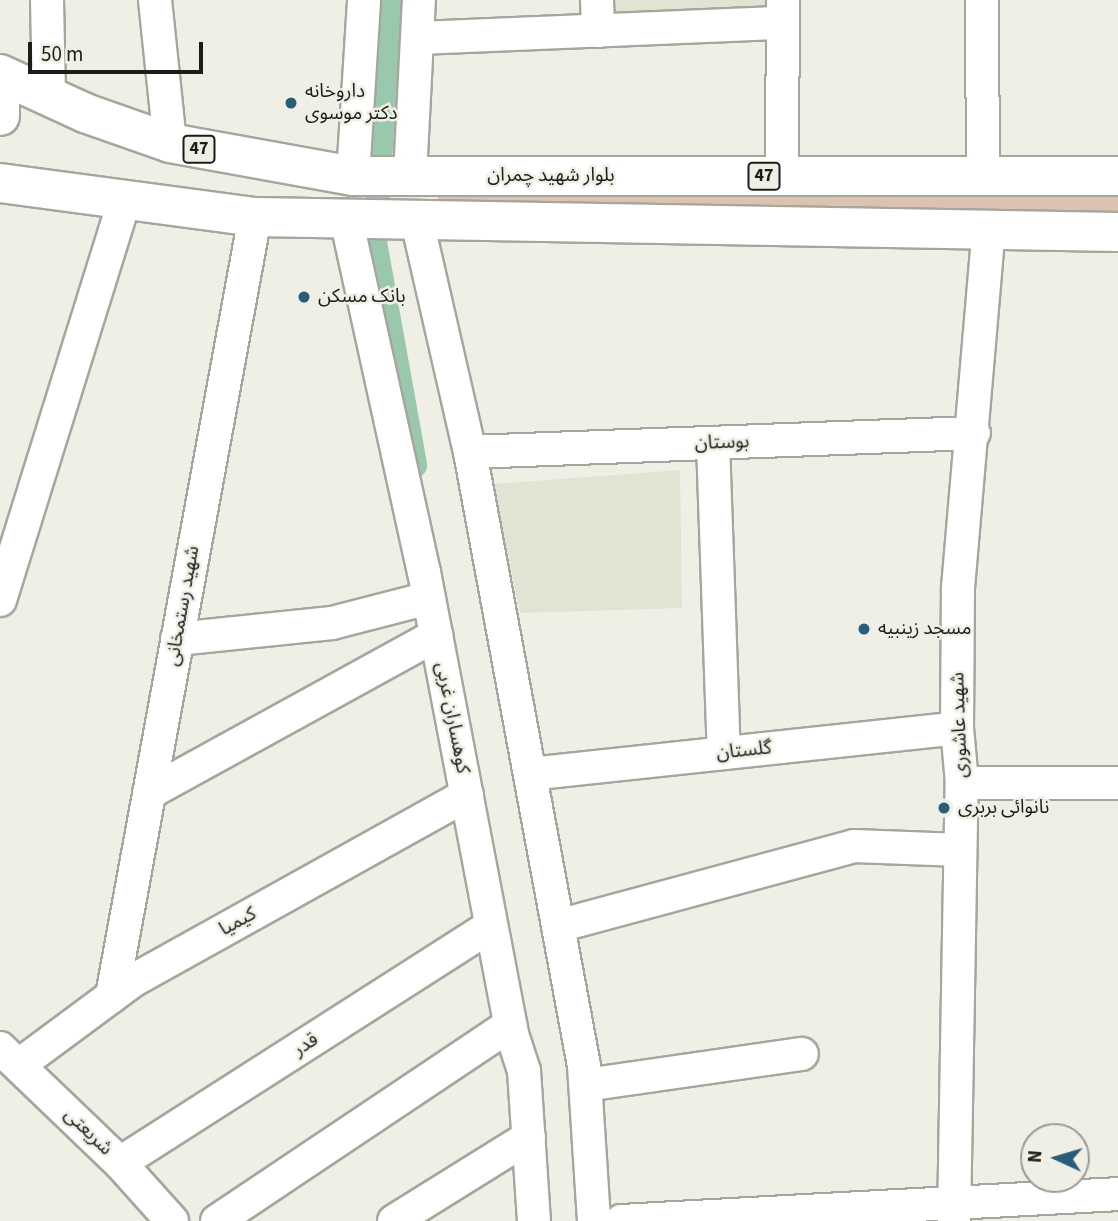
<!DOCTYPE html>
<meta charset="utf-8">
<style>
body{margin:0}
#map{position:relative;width:1118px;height:1221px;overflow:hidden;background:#efefe6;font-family:"Source Sans 3","Noto Sans Arabic",sans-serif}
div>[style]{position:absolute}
.built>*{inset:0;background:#e3e3d3}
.green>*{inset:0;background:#dcc3b1}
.canal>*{height:24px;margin:-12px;padding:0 12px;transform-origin:12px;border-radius:12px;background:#9ac8ad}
.roads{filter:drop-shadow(2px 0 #a6a69e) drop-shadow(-2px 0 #a6a69e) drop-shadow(0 2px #a6a69e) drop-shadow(0 -2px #a6a69e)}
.minor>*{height:32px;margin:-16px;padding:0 16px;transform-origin:16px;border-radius:16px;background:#fff}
.major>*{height:38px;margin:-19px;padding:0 19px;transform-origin:19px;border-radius:19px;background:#fff}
.dots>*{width:19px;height:19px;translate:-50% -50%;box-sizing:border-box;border:4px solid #efefe6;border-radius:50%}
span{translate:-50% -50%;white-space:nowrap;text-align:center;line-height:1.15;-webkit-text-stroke:5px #efefe6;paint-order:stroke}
.shield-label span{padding:2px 5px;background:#efefe6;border:2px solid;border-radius:5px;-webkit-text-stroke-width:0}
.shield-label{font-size:18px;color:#1c1c19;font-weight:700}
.poi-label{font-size:19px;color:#1c1c19}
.left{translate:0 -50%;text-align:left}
.street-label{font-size:19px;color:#1c1c19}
.north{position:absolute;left:1020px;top:1123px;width:70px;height:70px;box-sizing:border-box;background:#efefe6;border:2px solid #9b9b94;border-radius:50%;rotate:274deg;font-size:19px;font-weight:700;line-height:28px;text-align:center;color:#1c1c19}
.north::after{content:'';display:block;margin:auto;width:24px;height:32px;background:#295e7a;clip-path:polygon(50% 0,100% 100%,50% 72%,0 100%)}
.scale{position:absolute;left:28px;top:42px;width:175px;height:32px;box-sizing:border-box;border:4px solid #1c1c19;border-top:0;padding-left:9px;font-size:21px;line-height:24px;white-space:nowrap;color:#1c1c19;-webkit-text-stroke:5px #efefe6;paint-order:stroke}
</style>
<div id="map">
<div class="built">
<div style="clip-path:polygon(612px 0,770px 0,771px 12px,613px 19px)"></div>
<div style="clip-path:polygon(680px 470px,682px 608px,520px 613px,493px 484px)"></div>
</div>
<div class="green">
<div style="clip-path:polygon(1118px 185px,1118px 222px,438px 211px,438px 193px)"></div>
</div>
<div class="canal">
<div style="left:390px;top:0;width:242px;rotate:93.5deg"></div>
<div style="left:375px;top:242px;width:227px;rotate:79.8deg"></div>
</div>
<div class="roads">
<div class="minor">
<div style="left:47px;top:0;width:97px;rotate:88.8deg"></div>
<div style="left:155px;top:0;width:144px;rotate:84deg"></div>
<div style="left:597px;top:0;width:31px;rotate:88deg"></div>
<div style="left:982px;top:0;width:176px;rotate:89.7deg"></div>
<div style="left:419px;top:38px;width:364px;rotate:-2.4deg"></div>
<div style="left:353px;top:176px;width:176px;rotate:-86.4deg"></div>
<div style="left:410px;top:176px;width:176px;rotate:-87.1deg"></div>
<div style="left:782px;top:176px;width:176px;rotate:-89.7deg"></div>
<div style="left:346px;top:218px;width:362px;rotate:77.6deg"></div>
<div style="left:424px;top:572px;width:470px;rotate:79.2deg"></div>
<div style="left:512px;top:1034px;width:39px;rotate:72deg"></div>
<div style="left:524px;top:1071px;width:150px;rotate:86.2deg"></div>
<div style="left:417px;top:221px;width:237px;rotate:77.1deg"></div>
<div style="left:470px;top:452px;width:624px;rotate:79.48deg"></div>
<div style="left:584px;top:1066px;width:155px;rotate:86.3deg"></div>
<div style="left:713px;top:443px;width:310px;rotate:88deg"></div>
<div style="left:470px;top:452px;width:504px;rotate:-2.16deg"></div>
<div style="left:0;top:600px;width:416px;rotate:-72.7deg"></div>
<div style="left:177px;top:639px;width:156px;rotate:-5.9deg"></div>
<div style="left:332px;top:623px;width:100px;rotate:-14.5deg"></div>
<div style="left:530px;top:774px;width:429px;rotate:-6.1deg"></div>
<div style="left:962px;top:783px;width:156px"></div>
<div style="left:149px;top:793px;width:328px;rotate:-28.8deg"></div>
<div style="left:558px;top:926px;width:307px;rotate:-15.1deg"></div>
<div style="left:854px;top:846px;width:106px;rotate:2.2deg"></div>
<div style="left:112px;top:996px;width:792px;rotate:-79.6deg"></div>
<div style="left:0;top:1048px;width:166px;rotate:43.8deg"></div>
<div style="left:120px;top:1163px;width:78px;rotate:48.1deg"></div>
<div style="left:19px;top:1065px;width:143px;rotate:-36.5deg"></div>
<div style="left:134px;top:980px;width:381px;rotate:-29.1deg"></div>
<div style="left:586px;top:1085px;width:218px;rotate:-8.2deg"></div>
<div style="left:120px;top:1163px;width:440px;rotate:-32.6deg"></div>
<div style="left:217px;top:1221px;width:353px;rotate:-33.8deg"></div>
<div style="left:394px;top:1221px;width:159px;rotate:-31.9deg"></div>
<div style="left:621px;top:1221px;width:498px;rotate:-3.1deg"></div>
<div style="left:954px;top:1221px;width:438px;rotate:-89deg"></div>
<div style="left:962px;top:783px;width:55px;rotate:-95.2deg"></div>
<div style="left:957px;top:728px;width:140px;rotate:-89.6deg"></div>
<div style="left:958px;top:588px;width:359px;rotate:-85.1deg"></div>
</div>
<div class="major">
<div style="left:0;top:74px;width:94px;rotate:24.6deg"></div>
<div style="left:85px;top:113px;width:90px;rotate:19.4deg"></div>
<div style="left:170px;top:143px;width:186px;rotate:10.2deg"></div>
<div style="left:353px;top:176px;width:765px"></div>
<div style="left:0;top:89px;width:27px;rotate:90deg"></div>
<div style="left:0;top:183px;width:257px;rotate:7.6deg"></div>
<div style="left:255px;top:217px;width:863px;rotate:1deg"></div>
</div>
</div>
<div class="dots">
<div style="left:291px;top:103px;background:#295e7a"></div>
<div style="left:304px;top:297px;background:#295e7a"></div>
<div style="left:864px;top:629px;background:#295e7a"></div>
<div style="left:944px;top:808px;background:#295e7a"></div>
</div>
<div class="shield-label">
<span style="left:199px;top:149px">47</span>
<span style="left:764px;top:176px">47</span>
</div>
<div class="poi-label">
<span class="left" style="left:305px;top:103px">داروخانه<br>دکتر موسوی</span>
<span class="left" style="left:318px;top:297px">بانک مسکن</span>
<span class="left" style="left:878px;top:629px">مسجد زینبیه</span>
<span class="left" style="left:958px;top:808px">نانوائی بربری</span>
</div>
<div class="street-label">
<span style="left:551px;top:176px">بلوار شهید چمران</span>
<span style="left:722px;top:443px;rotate:-2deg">بوستان</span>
<span style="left:183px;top:606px;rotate:-80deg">شهید رستمخانی</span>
<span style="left:452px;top:718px;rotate:79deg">کوهساران غربی</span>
<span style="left:960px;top:725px;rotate:-92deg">شهید عاشوری</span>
<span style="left:744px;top:751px;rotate:-6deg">گلستان</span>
<span style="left:238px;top:922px;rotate:-29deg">کیمیا</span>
<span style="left:306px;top:1045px;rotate:-33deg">قدر</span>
<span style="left:88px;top:1132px;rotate:44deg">شریعتی</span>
</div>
<div class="north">N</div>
<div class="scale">50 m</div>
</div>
